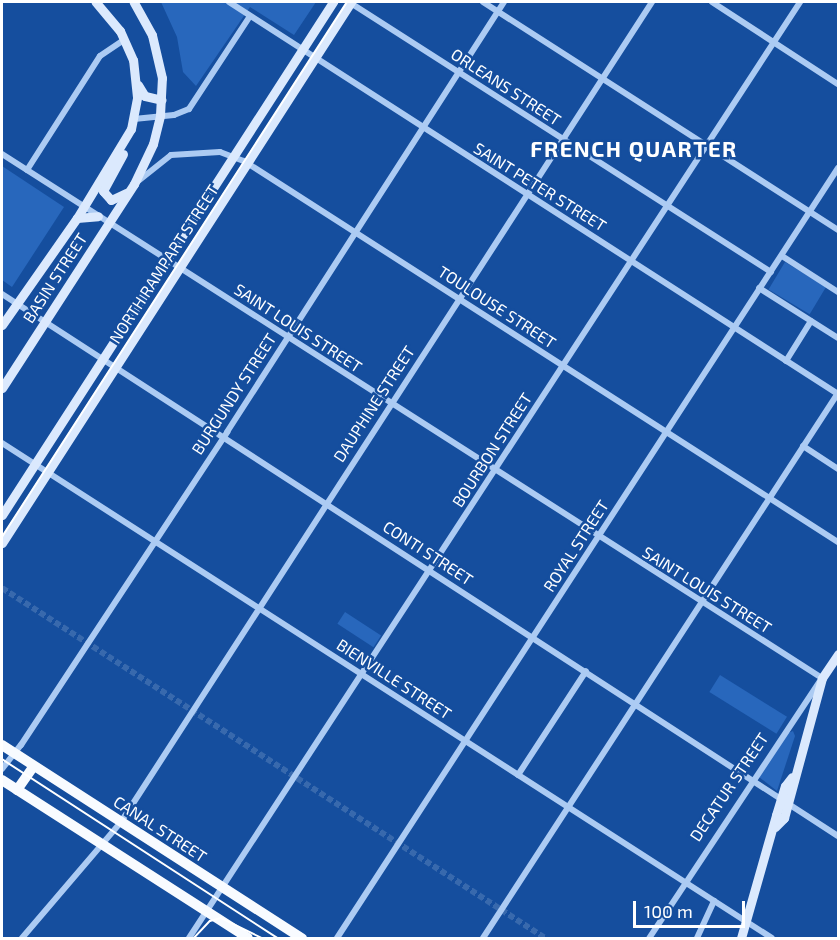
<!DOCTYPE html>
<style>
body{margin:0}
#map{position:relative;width:840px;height:940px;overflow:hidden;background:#154e9e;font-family:"Exo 2",sans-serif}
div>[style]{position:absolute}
.green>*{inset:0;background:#2867bc;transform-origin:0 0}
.street-tunnel>*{height:6px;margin-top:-3px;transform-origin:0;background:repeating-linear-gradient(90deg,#3869ad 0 6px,transparent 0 9px)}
.street>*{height:6px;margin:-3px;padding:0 3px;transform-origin:3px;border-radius:3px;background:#accbf3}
.secondary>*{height:9px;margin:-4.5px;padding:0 4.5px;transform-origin:4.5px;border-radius:4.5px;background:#dbe9fd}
.primary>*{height:10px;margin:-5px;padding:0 5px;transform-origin:5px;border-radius:5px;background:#f8fbff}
.tram>*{height:1.5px;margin:-0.75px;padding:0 0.75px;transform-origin:0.75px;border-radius:0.75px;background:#fff}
span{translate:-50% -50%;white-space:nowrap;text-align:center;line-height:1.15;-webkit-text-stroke:5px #154e9e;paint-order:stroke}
.street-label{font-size:16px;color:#fff}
.district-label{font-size:22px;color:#fff;font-weight:700;letter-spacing:1.5px}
.frame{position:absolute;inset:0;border:3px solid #fff;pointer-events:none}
.scale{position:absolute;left:633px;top:901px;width:112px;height:27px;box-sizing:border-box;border:3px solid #fff;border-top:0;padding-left:8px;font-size:18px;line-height:21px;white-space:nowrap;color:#fff;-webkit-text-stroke:4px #154e9e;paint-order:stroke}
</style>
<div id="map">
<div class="green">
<div style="clip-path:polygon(161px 2px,316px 2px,294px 35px,250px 7px,196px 86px,183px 72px,177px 37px)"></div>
<div style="clip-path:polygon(2px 166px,64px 207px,12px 287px,2px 280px)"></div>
<div style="left:785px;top:262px;width:48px;height:32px;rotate:31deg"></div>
<div style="left:345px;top:612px;width:43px;height:14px;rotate:33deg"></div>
<div style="left:720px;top:675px;width:79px;height:20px;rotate:32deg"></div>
<div style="clip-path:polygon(793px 731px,795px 736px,777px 791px,759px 777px,788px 733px)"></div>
</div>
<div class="street-tunnel">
<div style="left:2px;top:588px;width:646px;rotate:32.8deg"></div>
</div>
<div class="street">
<div style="left:229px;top:2px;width:724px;rotate:32.77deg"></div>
<div style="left:349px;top:2px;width:501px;rotate:32.61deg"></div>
<div style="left:483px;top:2px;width:422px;rotate:32.7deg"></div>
<div style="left:712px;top:2px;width:150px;rotate:33.1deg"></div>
<div style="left:134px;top:119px;width:40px;rotate:-5.7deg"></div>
<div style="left:174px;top:115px;width:16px;rotate:-22deg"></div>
<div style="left:189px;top:109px;width:111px;rotate:-56.7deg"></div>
<div style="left:2px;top:154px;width:973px;rotate:32.58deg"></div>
<div style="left:822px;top:678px;width:312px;rotate:123.6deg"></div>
<div style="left:27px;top:170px;width:135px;rotate:-57.4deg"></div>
<div style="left:100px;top:56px;width:30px;rotate:-34deg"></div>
<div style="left:137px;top:182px;width:43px;rotate:-38.5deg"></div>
<div style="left:171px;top:155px;width:49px;rotate:-3.5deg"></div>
<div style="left:220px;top:152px;width:26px;rotate:21deg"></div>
<div style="left:244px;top:161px;width:706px;rotate:32.68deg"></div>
<div style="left:782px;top:256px;width:67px;rotate:32.7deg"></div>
<div style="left:759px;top:288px;width:93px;rotate:32.3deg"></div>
<div style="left:2px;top:294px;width:996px;rotate:32.96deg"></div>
<div style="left:786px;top:361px;width:47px;rotate:-58deg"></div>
<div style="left:2px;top:443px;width:915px;rotate:32.74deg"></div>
<div style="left:803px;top:446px;width:42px;rotate:33.3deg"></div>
<div style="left:2px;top:769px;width:31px;rotate:-52deg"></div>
<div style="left:21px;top:745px;width:375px;rotate:-56.6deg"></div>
<div style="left:227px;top:432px;width:511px;rotate:-57.21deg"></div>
<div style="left:518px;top:775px;width:124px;rotate:-56.8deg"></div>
<div style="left:22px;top:938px;width:153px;rotate:-49.5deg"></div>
<div style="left:121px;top:822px;width:977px;rotate:-57.07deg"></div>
<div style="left:189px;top:938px;width:1118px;rotate:-56.86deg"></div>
<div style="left:337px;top:938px;width:919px;rotate:-56.95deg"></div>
<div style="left:483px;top:938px;width:650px;rotate:-56.92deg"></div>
<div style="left:697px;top:938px;width:41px;rotate:-65.3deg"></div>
</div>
<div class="secondary">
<div style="left:138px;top:85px;width:13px;rotate:58deg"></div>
<div style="left:145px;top:96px;width:17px;rotate:13deg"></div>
<div style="left:123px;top:154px;width:42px;rotate:118.4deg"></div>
<div style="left:103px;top:191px;width:12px;rotate:48deg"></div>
<div style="left:111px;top:200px;width:17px;rotate:-25deg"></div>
<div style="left:77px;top:218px;width:21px;rotate:-5deg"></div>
<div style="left:2px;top:325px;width:131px;rotate:-55deg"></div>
<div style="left:77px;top:218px;width:104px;rotate:-58.8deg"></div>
<div style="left:131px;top:129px;width:33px;rotate:-79deg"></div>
<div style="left:137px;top:97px;width:37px;rotate:-96deg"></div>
<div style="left:133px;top:60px;width:32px;rotate:-114deg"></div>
<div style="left:120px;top:31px;width:38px;rotate:-130deg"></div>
<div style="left:2px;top:388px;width:243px;rotate:-57.1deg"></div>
<div style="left:134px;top:184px;width:44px;rotate:-64.6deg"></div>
<div style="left:153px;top:144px;width:30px;rotate:-76deg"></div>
<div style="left:160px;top:115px;width:37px;rotate:-87deg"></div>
<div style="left:162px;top:78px;width:44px;rotate:-103.1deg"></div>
<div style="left:152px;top:35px;width:38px;rotate:-119deg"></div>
<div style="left:2px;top:515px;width:611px;rotate:-57.17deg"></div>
<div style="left:2px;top:543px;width:644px;rotate:-57.17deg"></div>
<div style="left:775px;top:827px;width:13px;rotate:-45deg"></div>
<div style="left:784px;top:818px;width:145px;rotate:-74.8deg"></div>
<div style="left:822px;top:678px;width:29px;rotate:-56deg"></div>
<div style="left:741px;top:938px;width:128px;rotate:-74.1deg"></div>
<div style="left:776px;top:815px;width:30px;rotate:-73deg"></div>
<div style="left:785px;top:786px;width:11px;rotate:-52deg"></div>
</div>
<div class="primary">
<div style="left:2px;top:745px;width:357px;rotate:32.8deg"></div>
<div style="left:2px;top:780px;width:292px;rotate:32.7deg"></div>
<div style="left:17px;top:790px;width:29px;rotate:-55deg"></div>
</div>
<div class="tram">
<div style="left:2px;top:537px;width:637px;rotate:-57.18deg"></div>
<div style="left:2px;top:759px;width:329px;rotate:33deg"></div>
<div style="left:194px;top:938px;width:23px;rotate:-47deg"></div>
<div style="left:210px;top:921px;width:11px;rotate:-15deg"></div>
<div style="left:221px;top:918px;width:46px;rotate:26deg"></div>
</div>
<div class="street-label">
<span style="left:506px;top:87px;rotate:33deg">ORLEANS STREET</span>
<span style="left:540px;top:187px;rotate:32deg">SAINT PETER STREET</span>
<span style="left:164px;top:264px;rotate:-57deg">NORTH RAMPART STREET</span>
<span style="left:55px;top:278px;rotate:-57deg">BASIN STREET</span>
<span style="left:497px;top:307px;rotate:33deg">TOULOUSE STREET</span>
<span style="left:298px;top:328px;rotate:33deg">SAINT LOUIS STREET</span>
<span style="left:234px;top:394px;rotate:-57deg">BURGUNDY STREET</span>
<span style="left:374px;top:404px;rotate:-57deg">DAUPHINE STREET</span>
<span style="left:492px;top:450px;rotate:-57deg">BOURBON STREET</span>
<span style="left:576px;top:546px;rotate:-57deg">ROYAL STREET</span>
<span style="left:428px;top:553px;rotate:33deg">CONTI STREET</span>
<span style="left:707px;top:590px;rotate:32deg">SAINT LOUIS STREET</span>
<span style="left:394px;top:679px;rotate:33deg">BIENVILLE STREET</span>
<span style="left:729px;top:787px;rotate:-56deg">DECATUR STREET</span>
<span style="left:160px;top:829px;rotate:33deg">CANAL STREET</span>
</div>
<div class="district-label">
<span style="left:634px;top:149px">FRENCH QUARTER</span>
</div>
<div class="frame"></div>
<div class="scale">100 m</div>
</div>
